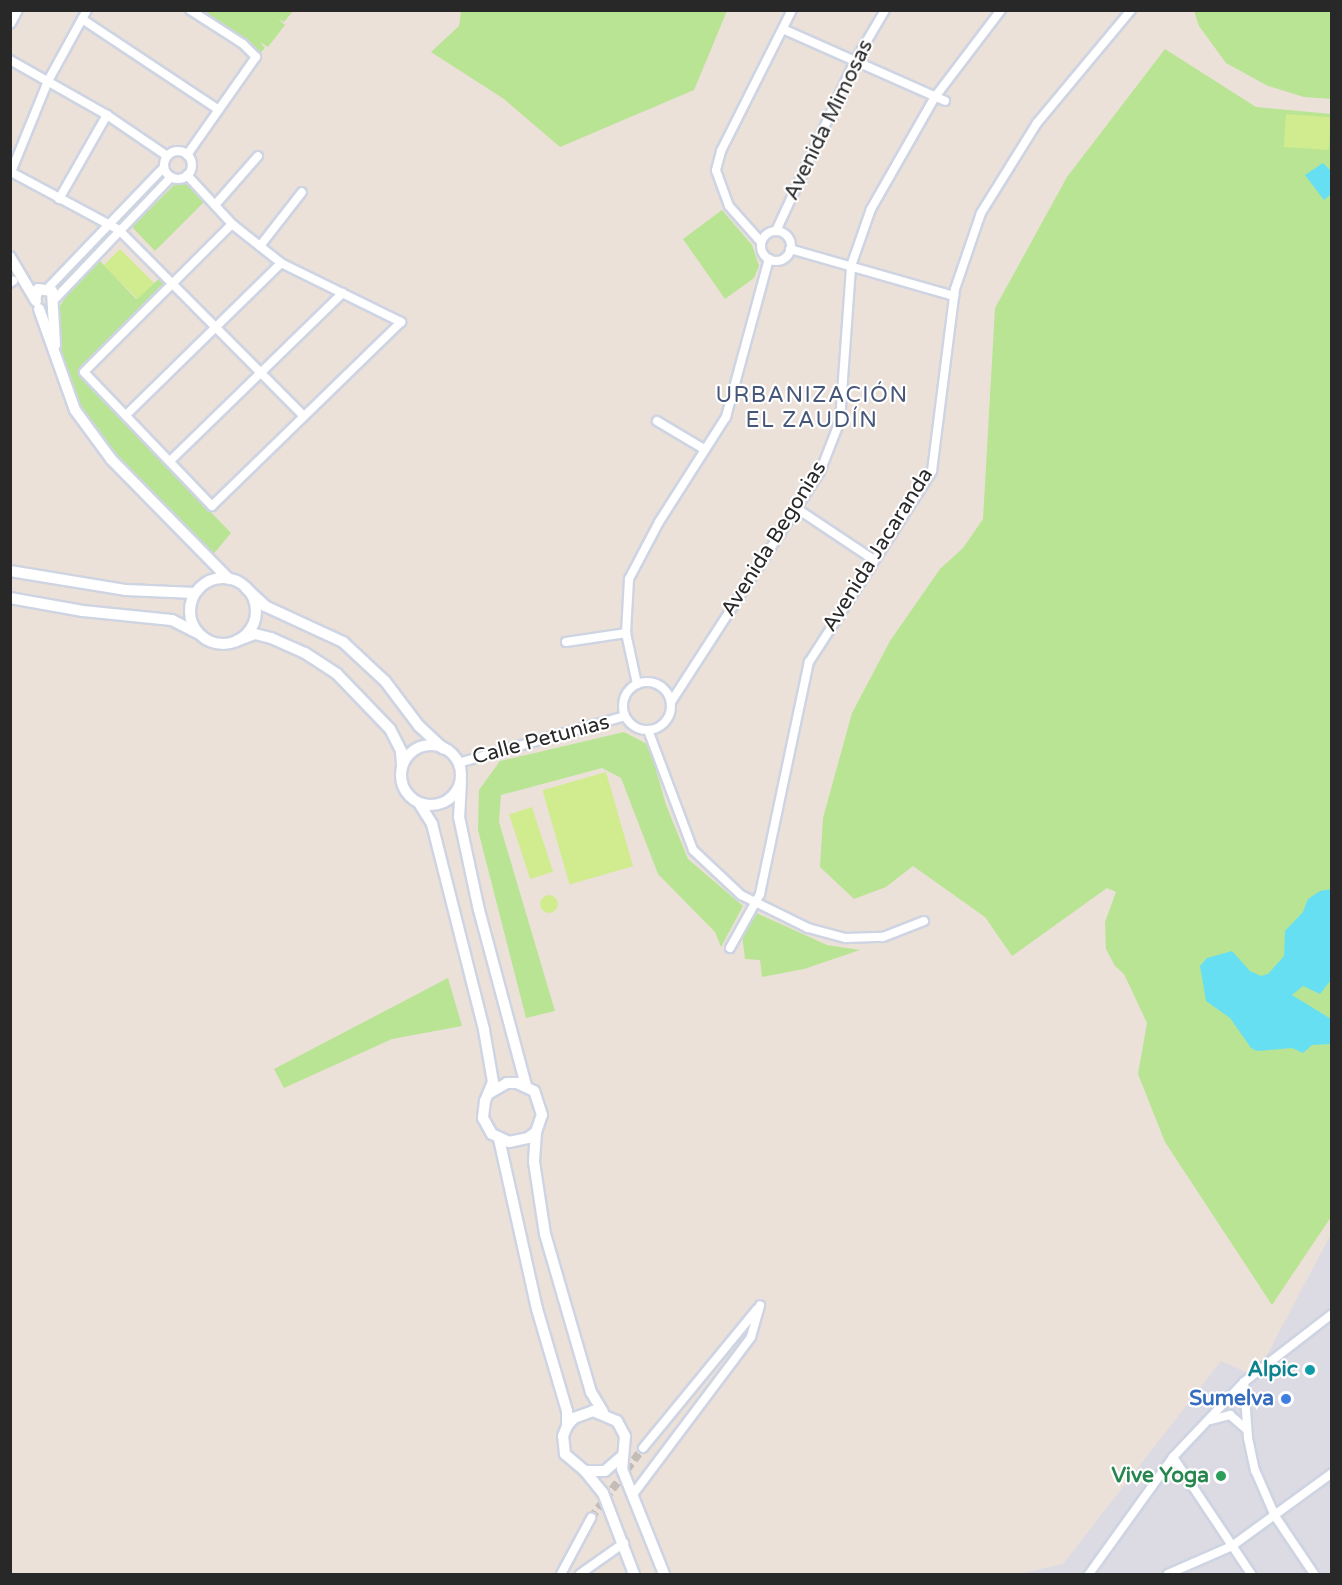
<!DOCTYPE html>
<meta charset="utf-8">
<style>
body{margin:0}
#map{position:relative;width:1342px;height:1585px;overflow:hidden;background:#ebe1d9;font-family:"Varela Round",sans-serif}
div>[style]{position:absolute}
.industrial>*{inset:0;background:#dcdae3}
.green>*{inset:0;background:#b9e493}
.pitch>*{inset:0;background:#d0ec8e;transform-origin:0 0}
.round{border-radius:50%}
.water>*{inset:0;background:#67dff2}
.street-tunnel>*{height:8px;margin-top:-4px;transform-origin:0;background:repeating-linear-gradient(90deg,#c4bcb6 0 8px,transparent 0 12px)}
.roads{filter:drop-shadow(2px 0 #ced4e2) drop-shadow(-2px 0 #ced4e2) drop-shadow(0 2px #ced4e2) drop-shadow(0 -2px #ced4e2)}
.street>*{height:8px;margin:-4px;padding:0 4px;transform-origin:4px;border-radius:4px;background:#fff}
.street>.ring{margin:-4px;padding:0;box-sizing:content-box;background:none;border:8px solid #fff;border-radius:50%}
.secondary>*{height:10px;margin:-5px;padding:0 5px;transform-origin:5px;border-radius:5px;background:#fff}
.secondary>.ring{margin:-5px;padding:0;box-sizing:content-box;background:none;border:10px solid #fff;border-radius:50%}
.dots>*{width:16px;height:16px;translate:-50% -50%;box-sizing:border-box;border:3px solid #fff;border-radius:50%}
span{translate:-50% -50%;white-space:nowrap;text-align:center;line-height:1.15;-webkit-text-stroke:4.5px #fff;paint-order:stroke}
.street-label{font-size:21px;color:#282828}
.culture-label{font-size:21px;color:#0d838f;font-weight:700}
.right{translate:-100% -50%;text-align:right}
.shop-label{font-size:21px;color:#366cbe;font-weight:700}
.leisure-label{font-size:21px;color:#27864d;font-weight:700}
.neighbourhood-label{font-size:22px;color:#47577a;letter-spacing:1.5px}
.frame{position:absolute;inset:0;border:12px solid #282828;pointer-events:none}
</style>
<div id="map">
<div class="industrial">
<div style="clip-path:polygon(1331px 1234px,1331px 1574px,1019px 1574px,1063px 1564px,1221px 1361px,1248px 1373px,1267px 1355px)"></div>
</div>
<div class="green">
<div style="clip-path:polygon(205px 11px,293px 11px,284px 22px,278px 19px,285px 25px,268px 47px,260px 42px,265px 48px,259px 54px)"></div>
<div style="clip-path:polygon(461px 11px,461px 10px,727px 11px,694px 90px,560px 147px,504px 99px,431px 52px,459px 26px)"></div>
<div style="clip-path:polygon(1194px 11px,1331px 11px,1331px 99px,1304px 97px,1268px 86px,1226px 63px,1199px 26px)"></div>
<div style="clip-path:polygon(1165px 49px,1256px 107px,1331px 114px,1331px 1217px,1272px 1305px,1165px 1142px,1138px 1074px,1147px 1023px,1124px 974px,1115px 966px,1106px 949px,1105px 922px,1116px 892px,1107px 888px,1012px 956px,985px 917px,913px 866px,886px 887px,854px 899px,820px 867px,823px 818px,852px 713px,890px 641px,940px 569px,963px 548px,983px 519px,995px 308px,1067px 177px)"></div>
<div style="clip-path:polygon(185px 183px,205px 201px,155px 251px,132px 227px,174px 185px)"></div>
<div style="clip-path:polygon(722px 210px,752px 245px,759px 266px,754px 278px,725px 299px,683px 239px)"></div>
<div style="clip-path:polygon(100px 261px,136px 299px,159px 279px,167px 286px,81px 366px,80px 377px,231px 533px,211px 557px,132px 477px,96px 435px,74px 394px,52px 318px,67px 295px)"></div>
<div style="clip-path:polygon(624px 732px,649px 745px,666px 805px,688px 859px,743px 906px,721px 947px,715px 932px,658px 874px,621px 778px,602px 768px,501px 795px,499px 822px,555px 1011px,526px 1018px,478px 830px,479px 790px,500px 761px)"></div>
<div style="clip-path:polygon(754px 912px,827px 945px,860px 950px,804px 969px,762px 977px,760px 960px,745px 959px,742px 935px)"></div>
<div style="clip-path:polygon(448px 978px,462px 1026px,392px 1039px,284px 1088px,274px 1069px)"></div>
</div>
<div class="pitch">
<div style="left:1286px;top:114px;width:45px;height:33px;rotate:4deg"></div>
<div style="left:120px;top:249px;width:48px;height:23px;rotate:45deg"></div>
<div style="left:606px;top:772px;width:98px;height:66px;rotate:74deg"></div>
<div style="left:532px;top:807px;width:68px;height:24px;rotate:72deg"></div>
<div class="round" style="left:540px;top:895px;width:18px;height:18px"></div>
</div>
<div class="water">
<div style="clip-path:polygon(1323px 163px,1332px 172px,1331px 194px,1324px 200px,1305px 175px)"></div>
<div style="clip-path:polygon(1331px 889px,1331px 980px,1320px 994px,1303px 986px,1292px 995px,1331px 1019px,1331px 1044px,1312px 1045px,1303px 1053px,1292px 1048px,1257px 1051px,1251px 1048px,1230px 1018px,1206px 1001px,1200px 966px,1207px 958px,1232px 951px,1250px 971px,1261px 976px,1268px 974px,1284px 956px,1285px 931px,1303px 912px,1308px 899px,1320px 891px)"></div>
</div>
<div class="street-tunnel">
<div style="left:591px;top:1518px;width:87px;rotate:-53.4deg"></div>
</div>
<div class="roads">
<div class="street">
<div style="left:87px;top:10px;width:81px;rotate:118.8deg"></div>
<div style="left:48px;top:81px;width:98px;rotate:112.1deg"></div>
<div style="left:11px;top:172px;width:123px;rotate:28.2deg"></div>
<div style="left:119px;top:230px;width:262px;rotate:45.2deg"></div>
<div style="left:82px;top:19px;width:164px;rotate:33.6deg"></div>
<div style="left:785px;top:30px;width:175px;rotate:23.9deg"></div>
<div style="left:10px;top:60px;width:112px;rotate:29.6deg"></div>
<div style="left:107px;top:115px;width:73px;rotate:34.3deg"></div>
<div class="ring" style="left:164px;top:151px;width:20px;height:20px"></div>
<div style="left:187px;top:155px;width:120px;rotate:-54.9deg"></div>
<div style="left:256px;top:57px;width:18px;rotate:-135deg"></div>
<div style="left:243px;top:44px;width:63px;rotate:-147.3deg"></div>
<div style="left:187px;top:175px;width:67px;rotate:47.4deg"></div>
<div style="left:232px;top:224px;width:63px;rotate:38.5deg"></div>
<div style="left:281px;top:263px;width:134px;rotate:26.2deg"></div>
<div style="left:401px;top:322px;width:264px;rotate:135.8deg"></div>
<div style="left:212px;top:506px;width:185px;rotate:-133.7deg"></div>
<div style="left:84px;top:372px;width:209px;rotate:-45deg"></div>
<div style="left:59px;top:199px;width:97px;rotate:-60.3deg"></div>
<div style="left:215px;top:205px;width:65px;rotate:-48.7deg"></div>
<div style="left:776px;top:231px;width:187px;rotate:-65.1deg"></div>
<div style="left:855px;top:61px;width:59px;rotate:-59.5deg"></div>
<div class="ring" style="left:761px;top:231px;width:22px;height:22px"></div>
<div style="left:761px;top:242px;width:48px;rotate:-131.6deg"></div>
<div style="left:729px;top:206px;width:38px;rotate:-110deg"></div>
<div style="left:716px;top:170px;width:20px;rotate:-75deg"></div>
<div style="left:721px;top:151px;width:158px;rotate:-63.3deg"></div>
<div style="left:260px;top:246px;width:68px;rotate:-52.1deg"></div>
<div style="left:790px;top:249px;width:171px;rotate:16deg"></div>
<div style="left:10px;top:283px;width:4px;rotate:-34deg"></div>
<div style="left:49px;top:287px;width:166px;rotate:-46.2deg"></div>
<div style="left:55px;top:299px;width:168px;rotate:-46.4deg"></div>
<div style="left:126px;top:415px;width:217px;rotate:-44.4deg"></div>
<div style="left:657px;top:421px;width:55px;rotate:30.8deg"></div>
<div style="left:170px;top:461px;width:241px;rotate:-44.2deg"></div>
<div style="left:796px;top:508px;width:94px;rotate:33.7deg"></div>
<div style="left:566px;top:642px;width:61px;rotate:-8.5deg"></div>
<div class="ring" style="left:623px;top:682px;width:40px;height:40px"></div>
<div style="left:637px;top:684px;width:52px;rotate:-102.2deg"></div>
<div style="left:626px;top:633px;width:54px;rotate:-86.8deg"></div>
<div style="left:629px;top:579px;width:64px;rotate:-62.2deg"></div>
<div style="left:659px;top:522px;width:125px;rotate:-57.5deg"></div>
<div style="left:726px;top:417px;width:164px;rotate:-74.8deg"></div>
<div style="left:671px;top:702px;width:274px;rotate:-57.1deg"></div>
<div style="left:820px;top:472px;width:55px;rotate:-68.6deg"></div>
<div style="left:840px;top:421px;width:155px;rotate:-85.9deg"></div>
<div style="left:851px;top:266px;width:60px;rotate:-70.7deg"></div>
<div style="left:871px;top:209px;width:129px;rotate:-60.3deg"></div>
<div style="left:935px;top:97px;width:109px;rotate:-52.8deg"></div>
<div style="left:648px;top:730px;width:128px;rotate:69.4deg"></div>
<div style="left:693px;top:850px;width:66px;rotate:43.2deg"></div>
<div style="left:741px;top:895px;width:75px;rotate:26.2deg"></div>
<div style="left:808px;top:928px;width:39px;rotate:15deg"></div>
<div style="left:846px;top:938px;width:37px;rotate:-2deg"></div>
<div style="left:883px;top:937px;width:44px;rotate:-21.3deg"></div>
<div style="left:458px;top:763px;width:173px;rotate:-15.7deg"></div>
<div style="left:730px;top:948px;width:62px;rotate:-60.9deg"></div>
<div style="left:760px;top:894px;width:237px;rotate:-78.1deg"></div>
<div style="left:809px;top:662px;width:227px;rotate:-57.2deg"></div>
<div style="left:932px;top:471px;width:183px;rotate:-82.8deg"></div>
<div style="left:955px;top:289px;width:80px;rotate:-71.1deg"></div>
<div style="left:981px;top:213px;width:106px;rotate:-58.1deg"></div>
<div style="left:1037px;top:123px;width:147px;rotate:-50.2deg"></div>
<div style="left:1244px;top:1382px;width:56px;rotate:85.9deg"></div>
<div style="left:1248px;top:1438px;width:33px;rotate:78deg"></div>
<div style="left:1255px;top:1470px;width:50px;rotate:66.5deg"></div>
<div style="left:1275px;top:1516px;width:70px;rotate:56.1deg"></div>
<div style="left:1211px;top:1420px;width:20px;rotate:-15deg"></div>
<div style="left:1230px;top:1415px;width:21px;rotate:41deg"></div>
<div style="left:643px;top:1448px;width:180px;rotate:-50.6deg"></div>
<div style="left:1173px;top:1457px;width:141px;rotate:56.3deg"></div>
<div style="left:634px;top:1493px;width:195px;rotate:-53.1deg"></div>
<div style="left:751px;top:1337px;width:33px;rotate:-74deg"></div>
<div style="left:561px;top:1574px;width:64px;rotate:-61.8deg"></div>
<div style="left:580px;top:1574px;width:54px;rotate:-35.2deg"></div>
<div style="left:1089px;top:1574px;width:144px;rotate:-54.3deg"></div>
<div style="left:1173px;top:1457px;width:103px;rotate:-46.6deg"></div>
<div style="left:1244px;top:1382px;width:111px;rotate:-37.7deg"></div>
<div style="left:1168px;top:1574px;width:70px;rotate:-23.6deg"></div>
<div style="left:1232px;top:1546px;width:124px;rotate:-36.1deg"></div>
</div>
<div class="secondary">
<div style="left:10px;top:23px;width:15px;rotate:-62deg"></div>
<div style="left:10px;top:257px;width:51px;rotate:59.4deg"></div>
<div style="left:35px;top:299px;width:10px;rotate:-73deg"></div>
<div style="left:38px;top:289px;width:14px;rotate:8deg"></div>
<div style="left:52px;top:291px;width:54px;rotate:86.8deg"></div>
<div style="left:39px;top:309px;width:107px;rotate:70.4deg"></div>
<div style="left:75px;top:410px;width:61px;rotate:53.7deg"></div>
<div style="left:111px;top:459px;width:168px;rotate:45.5deg"></div>
<div style="left:10px;top:571px;width:118px;rotate:9.3deg"></div>
<div style="left:126px;top:590px;width:69px;rotate:2.5deg"></div>
<div class="ring" style="left:190px;top:578px;width:56px;height:56px"></div>
<div style="left:246px;top:588px;width:26px;rotate:43deg"></div>
<div style="left:265px;top:606px;width:86px;rotate:24.8deg"></div>
<div style="left:343px;top:642px;width:57px;rotate:42.9deg"></div>
<div style="left:385px;top:681px;width:56px;rotate:52.9deg"></div>
<div style="left:419px;top:726px;width:33px;rotate:43deg"></div>
<div style="left:10px;top:598px;width:74px;rotate:10.1deg"></div>
<div style="left:83px;top:611px;width:89px;rotate:5.8deg"></div>
<div style="left:172px;top:620px;width:28px;rotate:27deg"></div>
<div style="left:236px;top:641px;width:20px;rotate:-20deg"></div>
<div style="left:255px;top:634px;width:16px;rotate:14deg"></div>
<div style="left:271px;top:638px;width:37px;rotate:24deg"></div>
<div style="left:305px;top:653px;width:38px;rotate:33deg"></div>
<div style="left:337px;top:674px;width:76px;rotate:46.1deg"></div>
<div style="left:390px;top:729px;width:25px;rotate:63deg"></div>
<div style="left:401px;top:751px;width:16px;rotate:86deg"></div>
<div class="ring" style="left:401px;top:745px;width:50px;height:50px"></div>
<div style="left:461px;top:781px;width:36px;rotate:93deg"></div>
<div style="left:459px;top:817px;width:95px;rotate:77.9deg"></div>
<div style="left:479px;top:910px;width:182px;rotate:75deg"></div>
<div style="left:419px;top:803px;width:25px;rotate:58deg"></div>
<div style="left:432px;top:824px;width:212px;rotate:75.8deg"></div>
<div style="left:484px;top:1030px;width:53px;rotate:80.2deg"></div>
<div style="left:493px;top:1082px;width:21px;rotate:113deg"></div>
<div style="left:485px;top:1101px;width:17px;rotate:97deg"></div>
<div style="left:483px;top:1118px;width:18px;rotate:61deg"></div>
<div style="left:492px;top:1134px;width:19px;rotate:25deg"></div>
<div style="left:509px;top:1142px;width:19px;rotate:-12deg"></div>
<div style="left:528px;top:1138px;width:10px;rotate:-37deg"></div>
<div style="left:536px;top:1132px;width:18px;rotate:-71deg"></div>
<div style="left:542px;top:1115px;width:25px;rotate:-108deg"></div>
<div style="left:534px;top:1091px;width:19px;rotate:-155deg"></div>
<div style="left:517px;top:1083px;width:10px;rotate:180deg"></div>
<div style="left:507px;top:1083px;width:20px;rotate:150deg"></div>
<div style="left:536px;top:1132px;width:30px;rotate:94deg"></div>
<div style="left:534px;top:1162px;width:73px;rotate:81.3deg"></div>
<div style="left:545px;top:1234px;width:165px;rotate:73.8deg"></div>
<div style="left:591px;top:1392px;width:23px;rotate:59deg"></div>
<div style="left:499px;top:1139px;width:174px;rotate:77.4deg"></div>
<div style="left:537px;top:1309px;width:106px;rotate:73.6deg"></div>
<div style="left:567px;top:1411px;width:15px;rotate:90deg"></div>
<div style="left:621px;top:1457px;width:21px;rotate:139deg"></div>
<div style="left:605px;top:1471px;width:20px;rotate:180deg"></div>
<div style="left:585px;top:1471px;width:26px;rotate:-140deg"></div>
<div style="left:565px;top:1454px;width:18px;rotate:-96deg"></div>
<div style="left:563px;top:1436px;width:11px;rotate:-68deg"></div>
<div style="left:567px;top:1426px;width:11px;rotate:-49deg"></div>
<div style="left:574px;top:1418px;width:20px;rotate:-20deg"></div>
<div style="left:593px;top:1411px;width:26px;rotate:23deg"></div>
<div style="left:617px;top:1421px;width:17px;rotate:62deg"></div>
<div style="left:625px;top:1436px;width:33px;rotate:95deg"></div>
<div style="left:622px;top:1469px;width:113px;rotate:68.2deg"></div>
<div style="left:585px;top:1471px;width:28px;rotate:51deg"></div>
<div style="left:603px;top:1493px;width:87px;rotate:69.1deg"></div>
</div>
</div>
<div class="dots">
<div style="left:1310px;top:1370px;background:#0f9aa8"></div>
<div style="left:1286px;top:1399px;background:#3f7fe0"></div>
<div style="left:1221px;top:1476px;background:#2e9e5b"></div>
</div>
<div class="street-label">
<span style="left:829px;top:120px;rotate:-64deg">Avenida Mimosas</span>
<span style="left:774px;top:539px;rotate:-58deg">Avenida Begonias</span>
<span style="left:878px;top:550px;rotate:-58deg">Avenida Jacaranda</span>
<span style="left:541px;top:740px;rotate:-15deg">Calle Petunias</span>
</div>
<div class="culture-label">
<span class="right" style="left:1298px;top:1370px">Alpic</span>
</div>
<div class="shop-label">
<span class="right" style="left:1274px;top:1399px">Sumelva</span>
</div>
<div class="leisure-label">
<span class="right" style="left:1209px;top:1476px">Vive Yoga</span>
</div>
<div class="neighbourhood-label">
<span style="left:812px;top:408px">URBANIZACIÓN<br>EL ZAUDÍN</span>
</div>
<div class="frame"></div>
</div>
